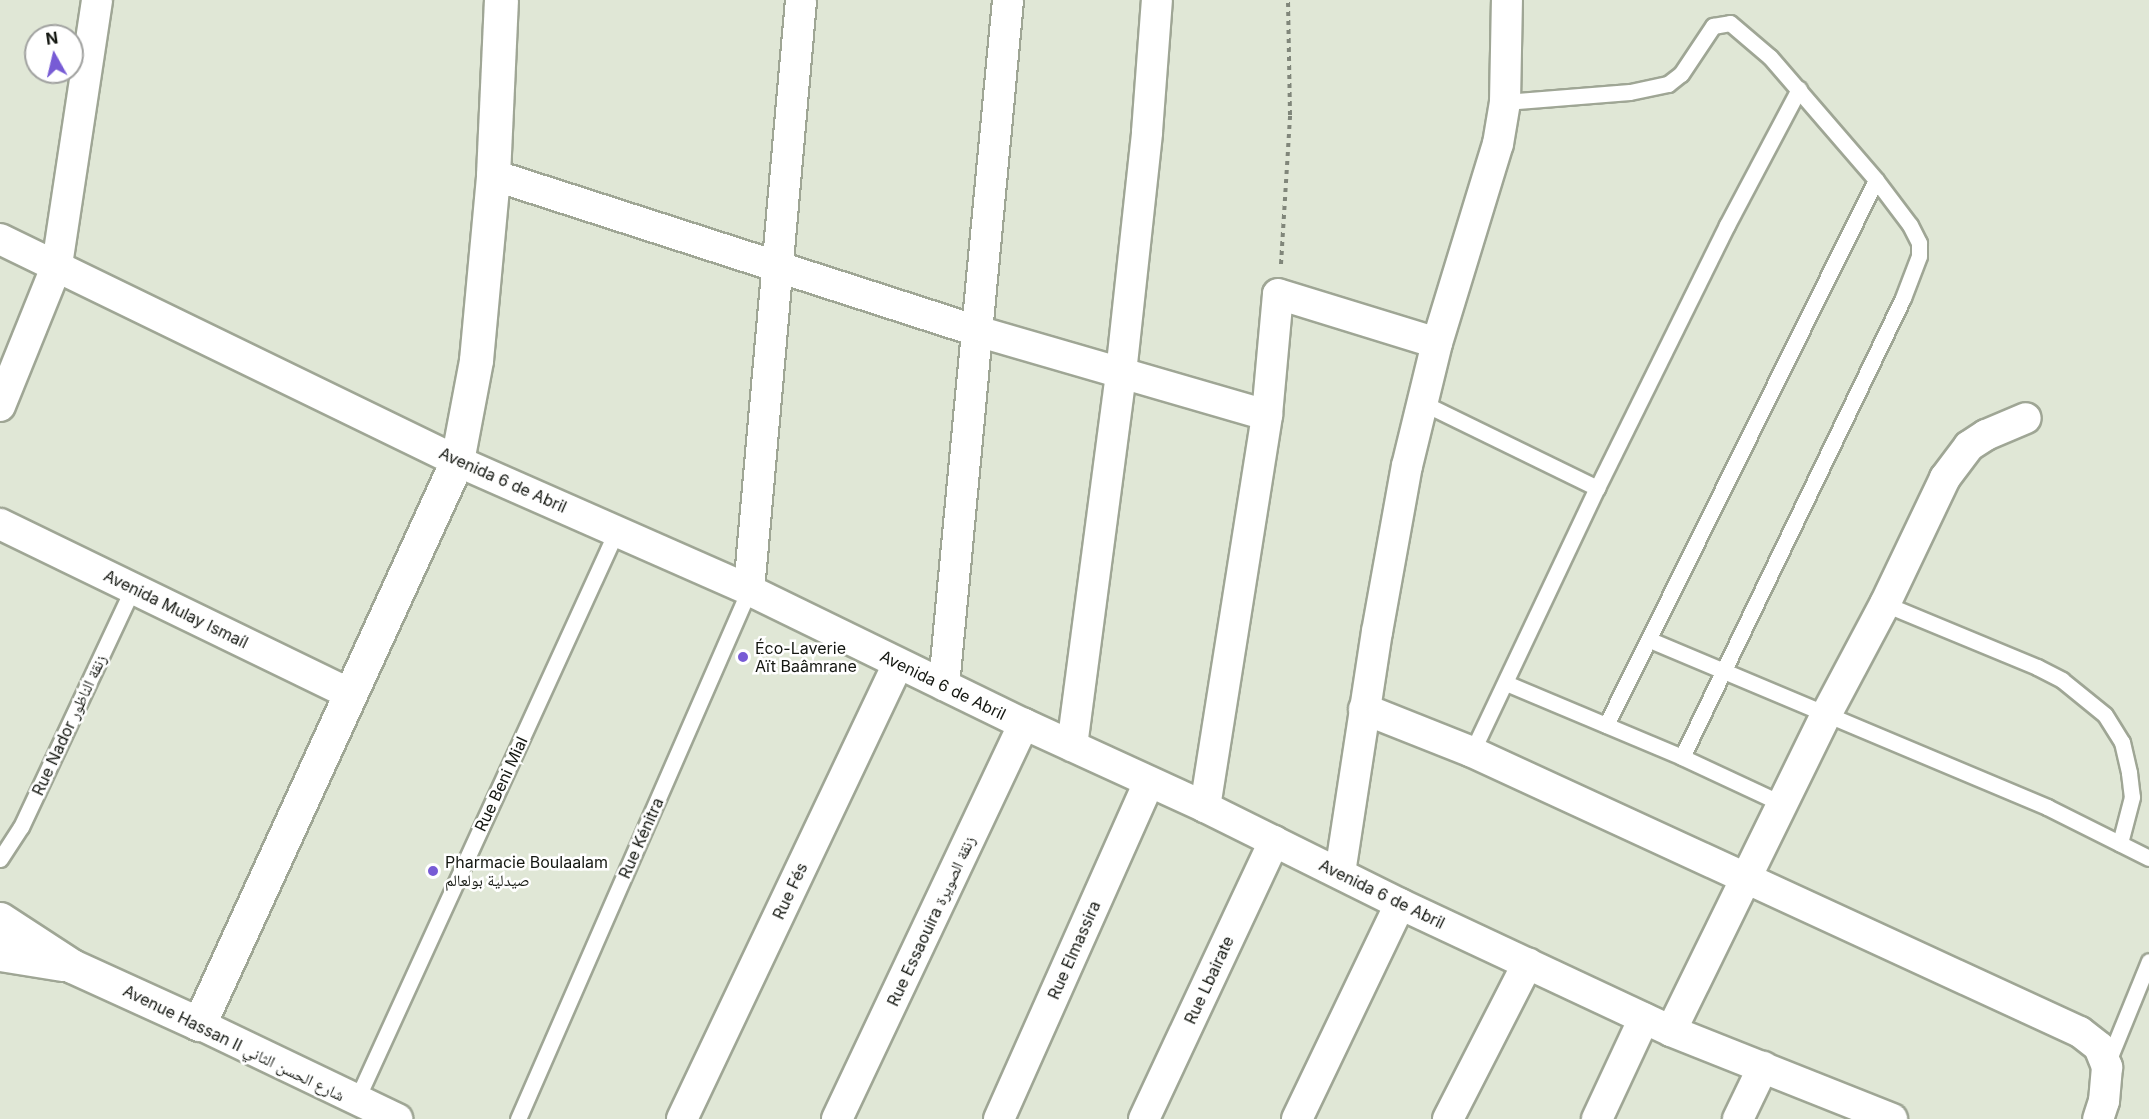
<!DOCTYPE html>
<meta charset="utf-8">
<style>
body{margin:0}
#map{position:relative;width:2149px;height:1119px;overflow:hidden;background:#e0e7d6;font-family:Inter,"Noto Naskh Arabic",sans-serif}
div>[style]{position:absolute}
.path>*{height:4px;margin-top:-2px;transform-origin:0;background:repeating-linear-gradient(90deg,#80867a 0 4.5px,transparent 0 9px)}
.roads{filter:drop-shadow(2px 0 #9fa695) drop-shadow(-2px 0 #9fa695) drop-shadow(0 2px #9fa695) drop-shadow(0 -2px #9fa695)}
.service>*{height:15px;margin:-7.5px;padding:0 7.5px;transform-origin:7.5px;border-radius:7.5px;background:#fff}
.minor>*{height:30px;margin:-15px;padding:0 15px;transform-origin:15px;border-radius:15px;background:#fff}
.secondary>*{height:33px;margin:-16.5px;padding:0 16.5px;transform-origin:16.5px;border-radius:16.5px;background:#fff}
.dots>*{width:16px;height:16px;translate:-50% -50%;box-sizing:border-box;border:3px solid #fff;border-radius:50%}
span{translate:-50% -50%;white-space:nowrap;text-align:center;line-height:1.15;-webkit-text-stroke:5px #fff;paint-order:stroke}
.street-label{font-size:16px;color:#141711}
.poi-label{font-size:16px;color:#141711}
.left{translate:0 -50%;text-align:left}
.north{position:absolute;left:24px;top:24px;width:60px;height:60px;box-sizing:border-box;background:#fff;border:2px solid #a1a2a0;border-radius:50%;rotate:352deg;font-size:16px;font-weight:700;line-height:24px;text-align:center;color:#141711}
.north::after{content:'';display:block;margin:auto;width:21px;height:27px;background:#775bd5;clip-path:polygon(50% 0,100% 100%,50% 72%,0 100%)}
</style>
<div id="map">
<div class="path">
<div style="left:1281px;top:264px;width:149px;rotate:-86.5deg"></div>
<div style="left:1290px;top:115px;width:115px;rotate:-91deg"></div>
</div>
<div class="roads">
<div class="service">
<div style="left:1505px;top:102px;width:125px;rotate:-4.6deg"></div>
<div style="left:1630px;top:92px;width:39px;rotate:-12deg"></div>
<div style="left:1668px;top:84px;width:16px;rotate:-38deg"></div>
<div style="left:1681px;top:74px;width:58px;rotate:-56.3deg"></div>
<div style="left:1713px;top:26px;width:17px;rotate:-10deg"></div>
<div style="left:1730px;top:23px;width:52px;rotate:40.4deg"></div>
<div style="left:1770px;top:57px;width:162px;rotate:49.2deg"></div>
<div style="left:1876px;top:180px;width:56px;rotate:52.9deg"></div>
<div style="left:1910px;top:225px;width:20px;rotate:63deg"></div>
<div style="left:1919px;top:243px;width:13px;rotate:90deg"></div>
<div style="left:1919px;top:256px;width:45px;rotate:110.9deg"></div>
<div style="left:1903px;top:298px;width:509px;rotate:115.71deg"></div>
<div style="left:1421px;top:402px;width:196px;rotate:26deg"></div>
<div style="left:1885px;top:604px;width:165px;rotate:22.5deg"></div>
<div style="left:2037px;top:667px;width:28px;rotate:27deg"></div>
<div style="left:2062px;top:680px;width:55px;rotate:39.1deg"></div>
<div style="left:2105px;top:715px;width:32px;rotate:58deg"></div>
<div style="left:2122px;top:742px;width:32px;rotate:77deg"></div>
<div style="left:2129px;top:773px;width:24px;rotate:83deg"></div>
<div style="left:2132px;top:797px;width:48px;rotate:104.6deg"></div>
<div style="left:1650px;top:640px;width:431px;rotate:22.8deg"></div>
<div style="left:2047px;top:807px;width:114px;rotate:26.6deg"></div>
<div style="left:1506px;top:683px;width:191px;rotate:22.8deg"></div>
<div style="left:1682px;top:757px;width:111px;rotate:25deg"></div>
<div style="left:1606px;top:725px;width:608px;rotate:-63.65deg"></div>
<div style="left:1472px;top:752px;width:292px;rotate:-64.7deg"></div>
<div style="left:1597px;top:488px;width:293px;rotate:-63.7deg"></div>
<div style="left:1727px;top:225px;width:154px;rotate:-62.1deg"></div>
<div style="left:0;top:859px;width:38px;rotate:-57deg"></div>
<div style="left:21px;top:827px;width:264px;rotate:-64.9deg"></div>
<div style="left:2107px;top:1064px;width:111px;rotate:-67.8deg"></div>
<div style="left:356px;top:1101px;width:626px;rotate:-65.44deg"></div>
<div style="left:518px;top:1119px;width:577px;rotate:-66.41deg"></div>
</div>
<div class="minor">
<div style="left:493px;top:175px;width:509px;rotate:17.86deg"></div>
<div style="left:977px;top:331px;width:302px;rotate:16.2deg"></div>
<div style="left:0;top:239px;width:508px;rotate:25.91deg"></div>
<div style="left:457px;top:461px;width:319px;rotate:23.8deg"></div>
<div style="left:749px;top:590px;width:306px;rotate:26deg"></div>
<div style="left:1024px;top:724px;width:199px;rotate:24.6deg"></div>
<div style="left:1205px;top:807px;width:218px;rotate:26.4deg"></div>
<div style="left:1400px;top:904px;width:299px;rotate:25.1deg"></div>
<div style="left:1671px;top:1031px;width:238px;rotate:21.7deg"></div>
<div style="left:0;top:406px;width:152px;rotate:-68deg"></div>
<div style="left:57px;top:265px;width:268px;rotate:-81.4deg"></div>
<div style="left:0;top:524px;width:391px;rotate:25.9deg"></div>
<div style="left:749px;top:590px;width:592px;rotate:-84.96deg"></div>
<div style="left:944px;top:685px;width:688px;rotate:-84.66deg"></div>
<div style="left:1364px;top:709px;width:116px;rotate:21.7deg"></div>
<div style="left:1472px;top:752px;width:669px;rotate:24.73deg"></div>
<div style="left:2080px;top:1032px;width:24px;rotate:38deg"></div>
<div style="left:2099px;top:1047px;width:22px;rotate:68deg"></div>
<div style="left:2107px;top:1067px;width:34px;rotate:95deg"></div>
<div style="left:2104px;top:1101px;width:19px;rotate:108deg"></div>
<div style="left:1072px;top:746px;width:376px;rotate:-82.5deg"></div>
<div style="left:1121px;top:373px;width:242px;rotate:-83.8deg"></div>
<div style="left:1147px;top:132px;width:132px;rotate:-85.7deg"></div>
<div style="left:1205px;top:807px;width:397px;rotate:-81deg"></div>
<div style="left:1267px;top:415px;width:121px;rotate:-84.8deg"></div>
<div style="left:1278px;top:294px;width:166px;rotate:17.1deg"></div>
<div style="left:1340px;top:873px;width:244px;rotate:-81.3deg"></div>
<div style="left:1377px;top:632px;width:169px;rotate:-79.8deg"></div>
<div style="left:1407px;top:466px;width:127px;rotate:-76.3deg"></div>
<div style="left:1437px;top:343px;width:208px;rotate:-73deg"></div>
<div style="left:1498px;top:144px;width:43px;rotate:-80.5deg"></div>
<div style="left:1505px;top:102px;width:102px;rotate:-88.9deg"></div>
<div style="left:199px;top:1024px;width:220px;rotate:25.6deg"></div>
<div style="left:1671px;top:1031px;width:354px;rotate:-63.9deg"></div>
<div style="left:1827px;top:713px;width:123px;rotate:-62deg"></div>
<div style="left:1885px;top:604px;width:140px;rotate:-64.5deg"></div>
<div style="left:1945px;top:478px;width:40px;rotate:-53deg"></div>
<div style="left:1969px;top:446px;width:20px;rotate:-33deg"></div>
<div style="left:1986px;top:435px;width:43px;rotate:-23deg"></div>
<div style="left:682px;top:1119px;width:504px;rotate:-64.61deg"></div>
<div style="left:837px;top:1119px;width:437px;rotate:-64.7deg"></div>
<div style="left:999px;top:1119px;width:369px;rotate:-66deg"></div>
<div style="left:1144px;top:1119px;width:307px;rotate:-64.9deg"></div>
<div style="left:1297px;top:1119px;width:238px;rotate:-64.4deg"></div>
<div style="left:1448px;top:1119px;width:175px;rotate:-62.9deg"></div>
<div style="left:1597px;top:1119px;width:111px;rotate:-65deg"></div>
<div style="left:1738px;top:1119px;width:58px;rotate:-64.3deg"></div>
</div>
<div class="secondary">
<div style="left:0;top:919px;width:86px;rotate:33.1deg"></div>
<div style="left:72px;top:966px;width:140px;rotate:24.5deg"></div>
<div style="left:199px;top:1024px;width:619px;rotate:-65.38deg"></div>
<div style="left:457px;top:461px;width:103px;rotate:-79.3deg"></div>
<div style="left:476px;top:360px;width:186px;rotate:-84.7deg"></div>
<div style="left:493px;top:175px;width:175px;rotate:-87.4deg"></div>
<div style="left:0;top:954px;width:63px;rotate:9.2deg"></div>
</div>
</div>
<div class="dots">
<div style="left:743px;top:657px;background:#775bd5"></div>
<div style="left:433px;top:871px;background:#775bd5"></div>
</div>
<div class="street-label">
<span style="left:503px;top:480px;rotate:24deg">Avenida 6 de Abril</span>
<span style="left:176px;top:609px;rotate:26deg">Avenida Mulay Ismaíl</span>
<span style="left:943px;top:685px;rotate:26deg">Avenida 6 de Abril</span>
<span style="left:69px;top:725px;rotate:-65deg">Rue Nador زنقة الناظور</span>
<span style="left:501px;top:784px;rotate:-65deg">Rue Beni Mial</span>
<span style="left:641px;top:838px;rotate:-66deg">Rue Kénitra</span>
<span style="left:790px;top:891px;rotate:-65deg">Rue Fés</span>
<span style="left:1382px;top:894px;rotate:26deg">Avenida 6 de Abril</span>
<span style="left:931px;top:921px;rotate:-65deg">Rue Essaouira زنقة الصويرة</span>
<span style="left:1074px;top:950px;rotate:-66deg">Rue Elmassira</span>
<span style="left:1209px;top:980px;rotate:-65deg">Rue Lbairate</span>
<span style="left:234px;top:1043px;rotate:26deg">Avenue Hassan II شارع الحسن الثاني</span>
</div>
<div class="poi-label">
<span class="left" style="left:755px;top:657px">Éco-Laverie<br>Aït Baâmrane</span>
<span class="left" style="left:445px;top:871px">Pharmacie Boulaalam<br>صيدلية بولعالم</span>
</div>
<div class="north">N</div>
</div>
